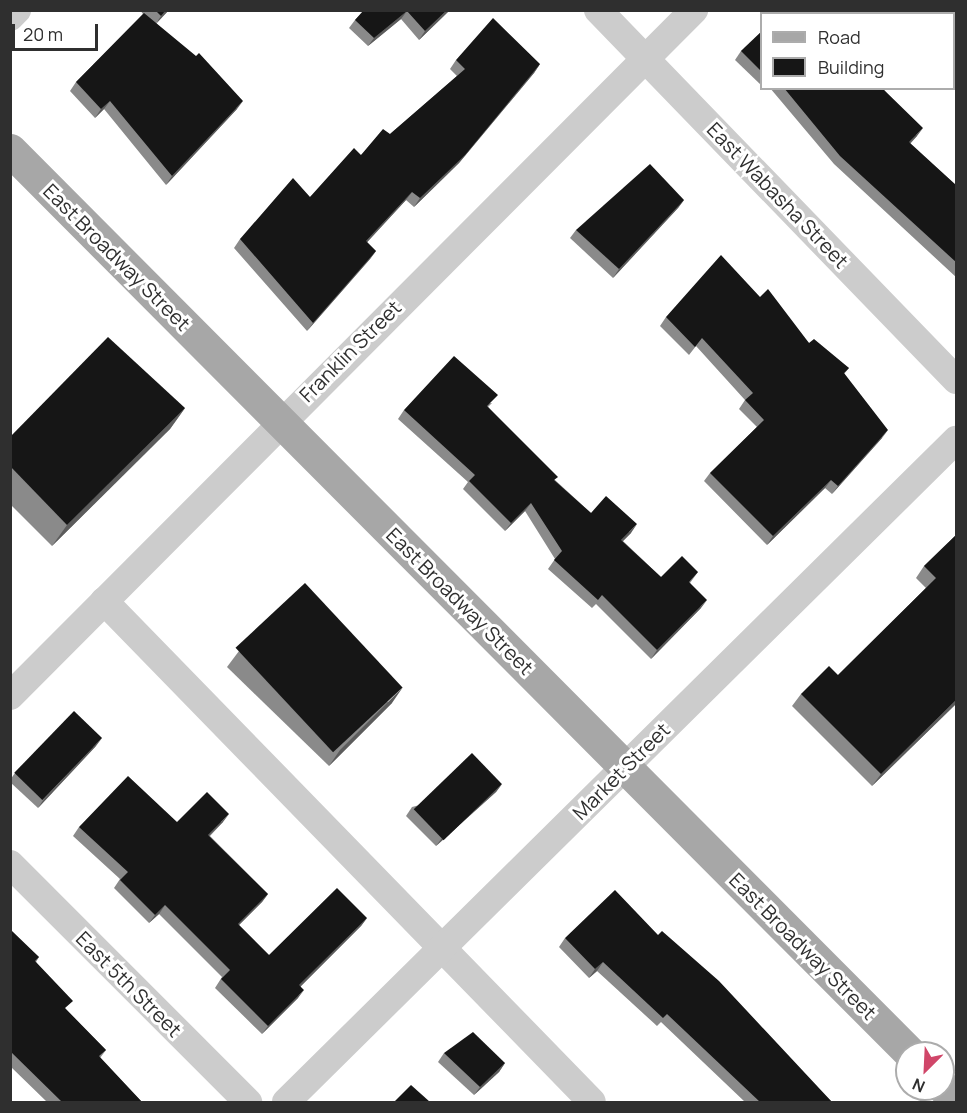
<!DOCTYPE html>
<style>
body{margin:0}
#map{position:relative;width:967px;height:1113px;overflow:hidden;background:#fff;font-family:Manrope,sans-serif}
div>[style]{position:absolute}
.minor>*{height:28px;margin:-14px;padding:0 14px;transform-origin:14px;border-radius:14px;background:#ccc}
.major>*{height:33px;margin:-16.5px;padding:0 16.5px;transform-origin:16.5px;border-radius:16.5px;background:#a7a7a7}
.wall>*{inset:0;background:#8a8a8a}
.shaded-wall>*{inset:0;background:#5c5c5c}
.building>*{inset:0;background:#161616;transform-origin:0 0}
span{translate:-50% -50%;white-space:nowrap;text-align:center;line-height:1.15;-webkit-text-stroke:6px #fff;paint-order:stroke}
.street-label{font-size:20px;color:#2f2f2f}
.frame{position:absolute;inset:0;border:12px solid #2f2f2f;pointer-events:none}
.legend{position:absolute;left:760px;top:12px;width:195px;height:78px;box-sizing:border-box;background:#fff;border:2px solid #acacac;margin:0;padding:8px 10px;list-style:none;font-size:18px;color:#2f2f2f}
.legend li{display:flex;align-items:center;gap:12px;height:30px}
.legend b{width:30px;border:2px solid #acacac}
.north{position:absolute;left:895px;top:1041px;width:60px;height:60px;box-sizing:border-box;background:#fff;border:2px solid #acacac;border-radius:50%;rotate:204deg;font-size:16px;font-weight:700;line-height:24px;text-align:center;color:#2f2f2f}
.north::after{content:'';display:block;margin:auto;width:21px;height:27px;background:#d04669;clip-path:polygon(50% 0,100% 100%,50% 72%,0 100%)}
.scale{position:absolute;left:12px;top:24px;width:86px;height:27px;box-sizing:border-box;border:3px solid #2f2f2f;border-top:0;padding-left:8px;font-size:18px;line-height:21px;white-space:nowrap;color:#2f2f2f;-webkit-text-stroke:4px #fff;paint-order:stroke}
</style>
<div id="map">
<div class="minor">
<div style="left:598px;top:10px;width:515px;rotate:45.94deg"></div>
<div style="left:10px;top:17px;width:10px;rotate:-45deg"></div>
<div style="left:954px;top:26px;width:4px;rotate:56deg"></div>
<div style="left:104px;top:601px;width:699px;rotate:45.75deg"></div>
<div style="left:10px;top:696px;width:969px;rotate:-45.08deg"></div>
<div style="left:10px;top:864px;width:337px;rotate:45deg"></div>
<div style="left:286px;top:1102px;width:942px;rotate:-44.66deg"></div>
</div>
<div class="major">
<div style="left:10px;top:150px;width:1275px;rotate:45.1deg"></div>
<div style="left:943px;top:1087px;width:18px;rotate:45deg"></div>
</div>
<div class="wall">
<div style="clip-path:polygon(140px 10px,169px 10px,156px 23px,237px 109px,166px 185px,104px 109px,95px 118px,70px 91px,76px 82px,143px 14px)"></div>
<div style="clip-path:polygon(364px 10px,450px 10px,419px 40px,401px 19px,368px 46px,349px 28px,355px 20px)"></div>
<div style="clip-path:polygon(762px 31px,762px 86px,735px 60px,741px 51px)"></div>
<div style="clip-path:polygon(456px 60px,540px 64px,534px 73px,459px 163px,414px 207px,406px 200px,367px 242px,376px 251px,370px 259px,307px 331px,234px 248px,240px 239px,310px 197px,361px 155px,390px 134px,457px 76px,450px 69px)"></div>
<div style="clip-path:polygon(770px 88px,885px 88px,884px 90px,917px 136px,910px 144px,957px 186px,957px 278px,834px 164px)"></div>
<div style="clip-path:polygon(684px 200px,678px 208px,613px 278px,570px 238px,576px 230px)"></div>
<div style="clip-path:polygon(760px 297px,809px 343px,849px 368px,844px 374px,882px 438px,832px 494px,825px 488px,767px 545px,704px 481px,710px 473px,757px 427px,739px 409px,745px 400px,696px 346px,689px 355px,660px 326px,666px 317px)"></div>
<div style="clip-path:polygon(492px 403px,488px 407px,555px 480px,591px 513px,631px 533px,623px 541px,661px 577px,698px 572px,690px 583px,701px 608px,651px 659px,596px 604px,592px 608px,548px 569px,555px 559px,525px 511px,505px 531px,463px 489px,468px 482px,398px 419px,404px 410px)"></div>
<div style="clip-path:polygon(185px 408px,170px 429px,52px 546px,10px 504px,10px 437px)"></div>
<div style="clip-path:polygon(957px 534px,957px 703px,872px 786px,792px 706px,801px 694px,838px 675px,926px 588px,916px 578px,924px 566px)"></div>
<div style="clip-path:polygon(239px 651px,392px 703px,329px 766px,227px 667px)"></div>
<div style="clip-path:polygon(96px 746px,38px 808px,10px 782px,10px 780px,15px 773px)"></div>
<div style="clip-path:polygon(502px 784px,496px 792px,436px 846px,406px 816px,412px 807px)"></div>
<div style="clip-path:polygon(177px 822px,223px 822px,210px 836px,268px 894px,262px 902px,239px 925px,269px 955px,367px 918px,361px 926px,301px 986px,298px 998px,262px 1034px,215px 988px,222px 977px,159px 914px,149px 923px,114px 888px,120px 879px,73px 836px,79px 827px)"></div>
<div style="clip-path:polygon(10px 932px,39px 957px,36px 962px,66px 1010px,106px 1050px,100px 1058px,142px 1102px,47px 1102px,10px 1066px)"></div>
<div style="clip-path:polygon(658px 935px,832px 1102px,745px 1102px,661px 1022px,657px 1026px,597px 971px,589px 978px,559px 947px,565px 938px)"></div>
<div style="clip-path:polygon(444px 1053px,505px 1063px,499px 1072px,474px 1095px,438px 1062px)"></div>
</div>
<div class="shaded-wall">
<div style="clip-path:polygon(166px 10px,169px 10px,155px 25px,161px 16px)"></div>
<div style="clip-path:polygon(447px 10px,450px 10px,419px 40px,425px 31px)"></div>
<div style="clip-path:polygon(407px 11px,401px 19px,368px 46px,374px 38px)"></div>
<div style="clip-path:polygon(540px 64px,534px 73px,459px 163px,414px 207px,420px 198px)"></div>
<div style="clip-path:polygon(110px 101px,104px 109px,95px 118px,101px 109px)"></div>
<div style="clip-path:polygon(243px 101px,237px 109px,166px 185px,172px 176px)"></div>
<div style="clip-path:polygon(923px 128px,917px 136px,903px 151px,909px 142px)"></div>
<div style="clip-path:polygon(412px 192px,406px 200px,360px 250px,366px 241px)"></div>
<div style="clip-path:polygon(684px 200px,678px 208px,613px 278px,619px 269px)"></div>
<div style="clip-path:polygon(376px 251px,370px 259px,307px 331px,313px 323px)"></div>
<div style="clip-path:polygon(185px 408px,170px 429px,52px 546px,67px 525px)"></div>
<div style="clip-path:polygon(888px 430px,882px 438px,832px 494px,838px 486px)"></div>
<div style="clip-path:polygon(831px 480px,825px 488px,767px 545px,773px 536px)"></div>
<div style="clip-path:polygon(531px 503px,525px 511px,505px 531px,511px 523px)"></div>
<div style="clip-path:polygon(637px 524px,631px 533px,615px 549px,621px 540px)"></div>
<div style="clip-path:polygon(707px 600px,701px 608px,651px 659px,657px 650px)"></div>
<div style="clip-path:polygon(403px 687px,392px 703px,329px 766px,340px 750px)"></div>
<div style="clip-path:polygon(957px 699px,957px 703px,872px 786px,881px 774px)"></div>
<div style="clip-path:polygon(102px 738px,96px 746px,38px 808px,44px 799px)"></div>
<div style="clip-path:polygon(502px 784px,496px 792px,436px 846px,442px 838px)"></div>
<div style="clip-path:polygon(229px 814px,223px 822px,202px 843px,208px 835px)"></div>
<div style="clip-path:polygon(268px 894px,262px 902px,232px 932px,238px 924px)"></div>
<div style="clip-path:polygon(165px 905px,159px 914px,149px 923px,155px 915px)"></div>
<div style="clip-path:polygon(367px 918px,361px 926px,293px 994px,299px 985px)"></div>
<div style="clip-path:polygon(603px 962px,597px 971px,589px 978px,595px 969px)"></div>
<div style="clip-path:polygon(304px 990px,298px 998px,262px 1034px,268px 1026px)"></div>
<div style="clip-path:polygon(505px 1063px,499px 1072px,474px 1095px,480px 1087px)"></div>
</div>
<div class="building">
<div style="clip-path:polygon(155px 10px,166px 10px,161px 16px)"></div>
<div style="clip-path:polygon(364px 10px,447px 10px,425px 31px,407px 11px,374px 38px,355px 20px)"></div>
<div style="clip-path:polygon(782px 10px,800px 10px,803px 14px,779px 14px)"></div>
<div style="clip-path:polygon(144px 13px,196px 56px,199px 53px,243px 101px,172px 176px,110px 101px,101px 109px,76px 82px)"></div>
<div style="clip-path:polygon(493px 18px,540px 64px,465px 155px,420px 198px,412px 192px,366px 241px,376px 251px,313px 323px,240px 239px,293px 178px,310px 197px,354px 148px,361px 155px,383px 129px,390px 134px,465px 69px,456px 60px)"></div>
<div style="clip-path:polygon(762px 31px,762px 72px,741px 51px)"></div>
<div style="clip-path:polygon(784px 88px,882px 88px,923px 128px,909px 142px,957px 186px,957px 263px,840px 156px)"></div>
<div style="clip-path:polygon(650px 164px,684px 200px,619px 269px,576px 230px)"></div>
<div style="clip-path:polygon(721px 255px,760px 297px,768px 289px,809px 343px,814px 339px,849px 368px,844px 373px,888px 430px,838px 486px,831px 480px,773px 536px,710px 473px,764px 420px,745px 400px,753px 393px,702px 338px,695px 347px,666px 317px)"></div>
<div style="clip-path:polygon(108px 337px,185px 408px,67px 525px,10px 466px,10px 437px)"></div>
<div style="clip-path:polygon(454px 356px,498px 395px,487px 406px,558px 477px,554px 480px,591px 513px,606px 496px,637px 524px,621px 540px,661px 577px,682px 556px,698px 572px,689px 582px,707px 600px,657px 650px,602px 595px,598px 600px,554px 560px,562px 551px,531px 503px,511px 523px,469px 481px,475px 475px,404px 410px)"></div>
<div style="clip-path:polygon(957px 534px,957px 699px,881px 774px,801px 694px,829px 666px,838px 675px,936px 578px,924px 566px)"></div>
<div style="left:305px;top:583px;width:143px;height:95px;rotate:47deg"></div>
<div style="left:74px;top:711px;width:39px;height:86px;rotate:44deg"></div>
<div style="left:472px;top:753px;width:43px;height:81px;rotate:46deg"></div>
<div style="clip-path:polygon(128px 776px,177px 822px,207px 792px,229px 814px,208px 835px,268px 894px,238px 924px,269px 955px,337px 888px,367px 918px,299px 985px,304px 990px,268px 1026px,221px 979px,230px 970px,165px 905px,155px 915px,120px 880px,128px 872px,79px 827px)"></div>
<div style="clip-path:polygon(615px 890px,658px 935px,662px 931px,719px 981px,832px 1102px,766px 1102px,764px 1101px,762px 1102px,760px 1102px,667px 1014px,663px 1018px,603px 962px,595px 969px,565px 938px)"></div>
<div style="clip-path:polygon(12px 931px,39px 957px,35px 961px,73px 1001px,65px 1008px,106px 1050px,99px 1056px,142px 1102px,62px 1102px,10px 1051px,10px 932px)"></div>
<div style="clip-path:polygon(473px 1032px,505px 1063px,480px 1087px,444px 1053px)"></div>
<div style="clip-path:polygon(411px 1085px,430px 1102px,394px 1102px)"></div>
</div>
<div class="street-label">
<span style="left:778px;top:195px;rotate:46deg">East Wabasha Street</span>
<span style="left:117px;top:257px;rotate:45deg">East Broadway Street</span>
<span style="left:350px;top:351px;rotate:-45deg">Franklin Street</span>
<span style="left:460px;top:601px;rotate:45deg">East Broadway Street</span>
<span style="left:621px;top:771px;rotate:-45deg">Market Street</span>
<span style="left:803px;top:946px;rotate:45deg">East Broadway Street</span>
<span style="left:129px;top:984px;rotate:45deg">East 5th Street</span>
</div>
<div class="frame"></div>
<ul class="legend">
<li><b style="height:8px;background:#a7a7a7"></b>Road</li>
<li><b style="height:16px;background:#161616"></b>Building</li>
</ul>
<div class="north">N</div>
<div class="scale">20 m</div>
</div>
